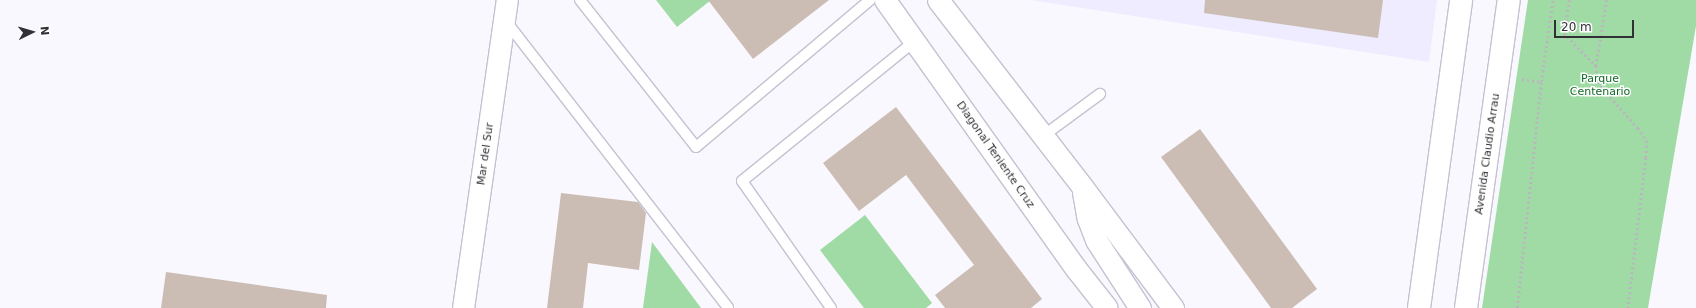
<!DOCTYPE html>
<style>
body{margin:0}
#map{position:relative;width:1696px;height:308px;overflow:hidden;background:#f9f8fe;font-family:"DejaVu Sans",sans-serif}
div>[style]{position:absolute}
.built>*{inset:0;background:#eeecfe}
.green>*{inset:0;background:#a0dba5}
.building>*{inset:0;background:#ccbdb4}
.path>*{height:2.5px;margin-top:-1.25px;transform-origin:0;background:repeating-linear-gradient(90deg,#b8b7bd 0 2px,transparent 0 5px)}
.roads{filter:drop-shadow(1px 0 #c4c2d1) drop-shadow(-1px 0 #c4c2d1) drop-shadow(0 1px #c4c2d1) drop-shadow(0 -1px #c4c2d1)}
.service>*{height:10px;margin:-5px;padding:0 5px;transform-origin:5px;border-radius:5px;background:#fff}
.minor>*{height:21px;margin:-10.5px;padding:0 10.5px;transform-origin:10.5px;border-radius:10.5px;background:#fff}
.tertiary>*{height:22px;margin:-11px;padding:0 11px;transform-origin:11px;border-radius:11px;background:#fff}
span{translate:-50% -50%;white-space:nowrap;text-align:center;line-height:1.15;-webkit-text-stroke:3px #fff;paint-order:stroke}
.park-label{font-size:11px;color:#126928}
.street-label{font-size:11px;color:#303035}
.north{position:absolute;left:12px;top:12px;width:40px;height:40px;-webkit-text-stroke:3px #fff;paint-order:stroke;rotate:85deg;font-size:11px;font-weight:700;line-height:16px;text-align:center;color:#303035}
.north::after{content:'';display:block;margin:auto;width:14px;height:18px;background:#303035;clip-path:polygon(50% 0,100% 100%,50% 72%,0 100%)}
.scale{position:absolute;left:1554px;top:20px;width:80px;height:18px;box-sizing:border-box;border:2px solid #303035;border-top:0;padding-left:5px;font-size:12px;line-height:14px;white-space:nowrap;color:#303035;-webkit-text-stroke:3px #fff;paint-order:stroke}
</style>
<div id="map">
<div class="built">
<div style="clip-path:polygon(1031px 0,1437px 0,1429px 62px)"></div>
</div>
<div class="green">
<div style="clip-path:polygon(656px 0,711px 0,677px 27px)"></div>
<div style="clip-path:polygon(1528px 0,1696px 0,1696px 26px,1648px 308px,1482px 308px)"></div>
<div style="clip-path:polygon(865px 215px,932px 303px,926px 308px,864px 308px,820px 250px)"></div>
<div style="clip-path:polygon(652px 242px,701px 308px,643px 308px)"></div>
</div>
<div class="building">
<div style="clip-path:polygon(708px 0,829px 0,753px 59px)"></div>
<div style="clip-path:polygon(1205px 0,1383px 0,1378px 38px,1204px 13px)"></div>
<div style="clip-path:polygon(896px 107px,1042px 299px,1031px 308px,945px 308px,935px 295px,974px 265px,906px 175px,859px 211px,823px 163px)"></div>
<div style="clip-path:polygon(1200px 129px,1317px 289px,1292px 308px,1271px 308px,1161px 157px)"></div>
<div style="clip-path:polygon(561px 193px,638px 202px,646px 213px,639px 270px,588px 263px,583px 308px,547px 308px)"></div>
<div style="clip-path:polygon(166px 272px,327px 295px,326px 308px,161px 308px)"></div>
</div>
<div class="path">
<div style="left:1570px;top:0;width:34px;rotate:100deg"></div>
<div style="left:1564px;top:33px;width:46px;rotate:45.9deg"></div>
<div style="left:1607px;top:0;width:67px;rotate:99.5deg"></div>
<div style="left:1596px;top:66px;width:16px;rotate:86deg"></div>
<div style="left:1597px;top:82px;width:62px;rotate:48.3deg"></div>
<div style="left:1638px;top:128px;width:16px;rotate:55deg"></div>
<div style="left:1647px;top:141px;width:17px;rotate:93deg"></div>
<div style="left:1646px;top:158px;width:151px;rotate:96.8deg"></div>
<div style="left:1522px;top:79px;width:19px;rotate:9deg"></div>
<div style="left:1517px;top:308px;width:227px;rotate:-83.9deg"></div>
<div style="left:1541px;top:82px;width:83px;rotate:-81.7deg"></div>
</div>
<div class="roads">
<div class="service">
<div style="left:580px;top:0;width:187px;rotate:51.7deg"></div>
<div style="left:696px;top:147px;width:228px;rotate:-40.2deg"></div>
<div style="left:505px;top:20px;width:364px;rotate:52.2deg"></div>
<div style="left:1043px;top:136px;width:71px;rotate:-36.4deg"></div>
<div style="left:831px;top:308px;width:155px;rotate:-125deg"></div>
<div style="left:742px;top:181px;width:223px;rotate:-39deg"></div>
</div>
<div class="minor">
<div style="left:885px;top:0;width:331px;rotate:54.6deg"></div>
<div style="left:1077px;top:270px;width:48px;rotate:51.7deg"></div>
<div style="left:938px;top:0;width:234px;rotate:52.3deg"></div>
<div style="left:1081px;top:185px;width:154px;rotate:53.2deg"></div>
<div style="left:1083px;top:192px;width:27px;rotate:80deg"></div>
<div style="left:1088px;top:219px;width:22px;rotate:69deg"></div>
<div style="left:1096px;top:240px;width:81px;rotate:57.1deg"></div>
<div style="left:463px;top:308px;width:311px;rotate:-81.9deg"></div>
</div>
<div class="tertiary">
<div style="left:1419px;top:308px;width:311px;rotate:-82.2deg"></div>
<div style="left:1466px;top:308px;width:311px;rotate:-82.1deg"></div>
</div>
</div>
<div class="park-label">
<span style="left:1600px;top:86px">Parque<br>Centenario</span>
</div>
<div class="street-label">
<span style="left:486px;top:154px;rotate:-82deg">Mar del Sur</span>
<span style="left:1488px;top:154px;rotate:-82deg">Avenida Claudio Arrau</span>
<span style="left:995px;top:155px;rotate:55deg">Diagonal Teniente Cruz</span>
</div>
<div class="north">N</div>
<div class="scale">20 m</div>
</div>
